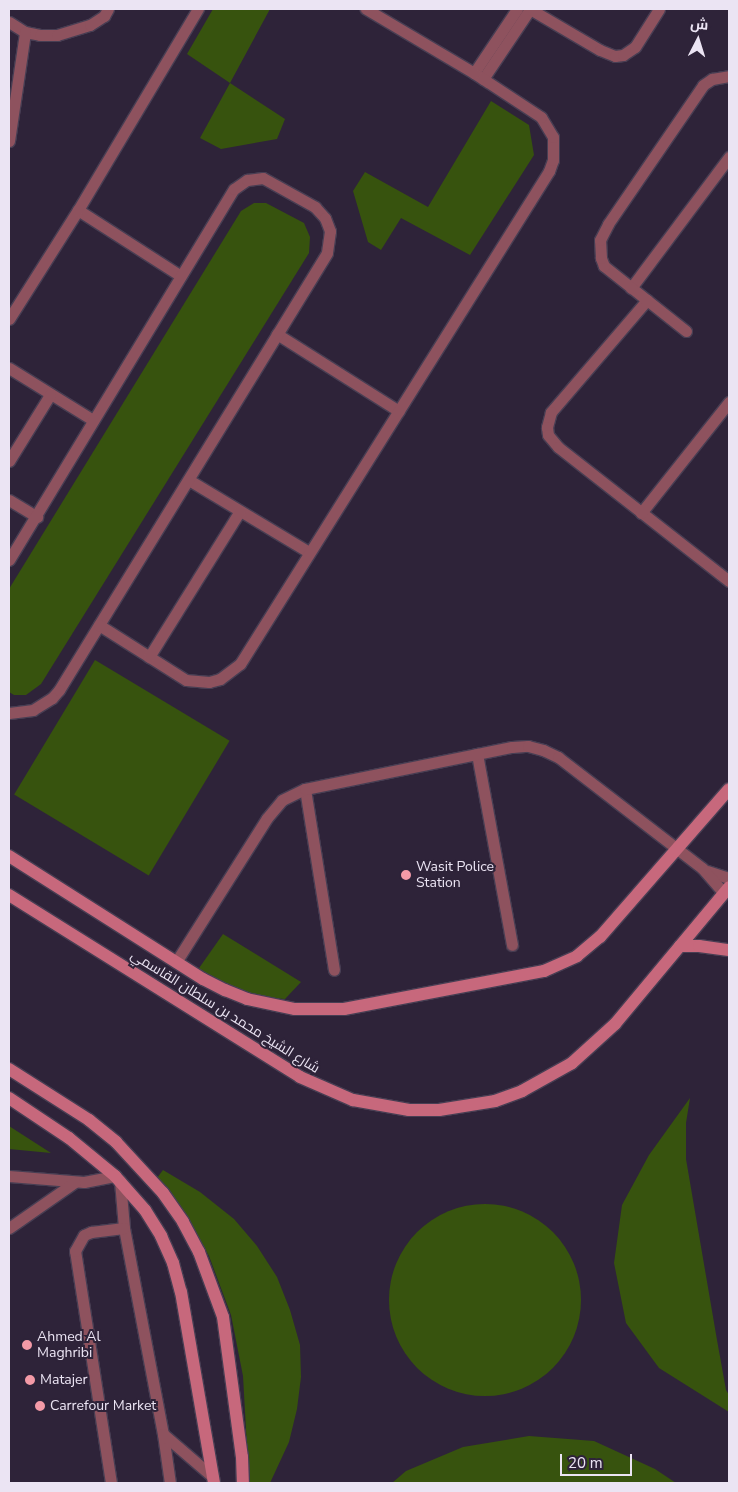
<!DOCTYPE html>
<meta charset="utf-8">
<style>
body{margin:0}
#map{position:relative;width:738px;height:1492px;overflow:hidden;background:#2e2339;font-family:"Nunito Sans",Cairo,sans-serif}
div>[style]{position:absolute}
.green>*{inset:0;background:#37530e;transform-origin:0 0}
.round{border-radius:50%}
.roads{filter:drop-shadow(1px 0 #483e53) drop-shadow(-1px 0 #483e53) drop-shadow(0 1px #483e53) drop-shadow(0 -1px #483e53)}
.lane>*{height:11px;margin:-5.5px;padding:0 5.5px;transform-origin:5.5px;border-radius:5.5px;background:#8e525e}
.secondary>*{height:12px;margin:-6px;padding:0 6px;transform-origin:6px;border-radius:6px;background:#c7687c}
.dots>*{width:14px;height:14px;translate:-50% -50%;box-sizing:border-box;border:2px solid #2e2339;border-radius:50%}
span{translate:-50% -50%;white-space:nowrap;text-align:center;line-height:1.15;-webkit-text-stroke:4px #2e2339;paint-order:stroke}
.poi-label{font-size:14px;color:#ebe4f3}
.left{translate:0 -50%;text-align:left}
.street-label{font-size:14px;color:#ebe4f3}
.frame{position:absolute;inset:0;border:10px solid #ebe4f3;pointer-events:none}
.north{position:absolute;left:673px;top:15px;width:50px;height:50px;-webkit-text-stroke:4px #2e2339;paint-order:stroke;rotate:5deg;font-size:14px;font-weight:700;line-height:20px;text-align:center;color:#ebe4f3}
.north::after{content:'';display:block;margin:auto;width:18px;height:22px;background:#ebe4f3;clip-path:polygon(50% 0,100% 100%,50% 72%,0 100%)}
.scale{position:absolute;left:560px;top:1454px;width:72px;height:22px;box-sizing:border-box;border:2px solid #ebe4f3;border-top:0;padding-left:6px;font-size:15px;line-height:18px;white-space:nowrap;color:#ebe4f3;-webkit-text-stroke:4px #2e2339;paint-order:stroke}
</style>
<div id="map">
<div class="green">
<div style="clip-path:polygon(213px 9px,270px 9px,230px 83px,285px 119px,277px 139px,221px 149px,200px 138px,230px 83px,187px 54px)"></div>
<div style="clip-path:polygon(491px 101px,529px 125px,534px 155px,470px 255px,401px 218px,381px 250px,368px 242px,353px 191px,365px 172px,428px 207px)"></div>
<div style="clip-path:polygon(254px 203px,266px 203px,304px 223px,310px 237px,309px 253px,41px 684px,26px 695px,14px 695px,9px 692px,9px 589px,241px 211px)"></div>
<div style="left:95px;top:660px;width:157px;height:157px;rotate:31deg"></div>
<div style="clip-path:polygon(223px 934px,301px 982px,285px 999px,259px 997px,233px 991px,197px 971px)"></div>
<div style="clip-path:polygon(690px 1098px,686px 1123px,686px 1159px,717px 1340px,726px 1390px,729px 1395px,729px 1412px,659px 1368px,626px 1323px,614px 1263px,622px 1205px,649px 1155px)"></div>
<div style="clip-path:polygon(9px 1126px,51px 1153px,9px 1149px)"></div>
<div style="clip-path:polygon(163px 1170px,200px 1192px,234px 1219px,257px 1246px,277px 1277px,290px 1310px,300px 1345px,301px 1377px,297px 1409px,289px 1442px,270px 1483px,249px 1483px,243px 1376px,231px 1315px,209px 1256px,194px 1229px,157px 1178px)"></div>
<div class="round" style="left:389px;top:1204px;width:192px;height:192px"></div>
<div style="clip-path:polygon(529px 1436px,594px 1441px,655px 1469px,676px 1483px,392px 1483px,406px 1471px,463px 1447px)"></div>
</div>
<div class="roads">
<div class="lane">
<div style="left:9px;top:22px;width:19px;rotate:32deg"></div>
<div style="left:25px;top:32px;width:15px;rotate:11deg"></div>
<div style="left:40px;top:35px;width:17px"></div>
<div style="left:57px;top:35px;width:34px;rotate:-17deg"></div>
<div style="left:90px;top:25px;width:17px;rotate:-33deg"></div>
<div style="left:104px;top:16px;width:8px;rotate:-60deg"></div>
<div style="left:474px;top:73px;width:77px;rotate:-56.1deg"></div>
<div style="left:483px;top:79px;width:84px;rotate:-56.1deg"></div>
<div style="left:530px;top:9px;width:81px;rotate:30.4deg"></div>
<div style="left:600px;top:50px;width:16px;rotate:22deg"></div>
<div style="left:615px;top:56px;width:8px;rotate:-7deg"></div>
<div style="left:623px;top:55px;width:14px;rotate:-34deg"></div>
<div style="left:635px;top:47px;width:45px;rotate:-57.7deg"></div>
<div style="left:9px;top:141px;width:110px;rotate:-81.6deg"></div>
<div style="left:78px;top:210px;width:122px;rotate:32.7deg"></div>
<div style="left:631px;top:288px;width:164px;rotate:-53.2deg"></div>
<div style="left:647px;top:300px;width:148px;rotate:130.6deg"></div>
<div style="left:551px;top:412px;width:16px;rotate:105deg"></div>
<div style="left:547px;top:427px;width:8px;rotate:83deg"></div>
<div style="left:548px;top:435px;width:16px;rotate:50deg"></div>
<div style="left:558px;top:447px;width:217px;rotate:38.1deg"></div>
<div style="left:9px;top:319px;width:129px;rotate:-57.7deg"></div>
<div style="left:78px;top:210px;width:234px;rotate:-59.2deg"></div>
<div style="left:686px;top:331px;width:105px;rotate:-141.6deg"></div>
<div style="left:604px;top:266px;width:9px;rotate:-111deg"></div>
<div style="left:601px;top:258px;width:18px;rotate:-93deg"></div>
<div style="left:600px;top:240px;width:18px;rotate:-63deg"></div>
<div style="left:608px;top:224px;width:168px;rotate:-55.6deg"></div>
<div style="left:703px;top:85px;width:11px;rotate:-34deg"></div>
<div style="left:712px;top:79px;width:17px;rotate:-10deg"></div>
<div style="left:277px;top:334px;width:144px;rotate:32.3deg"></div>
<div style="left:9px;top:368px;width:99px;rotate:31.8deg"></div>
<div style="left:9px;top:461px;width:78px;rotate:-58.2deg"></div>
<div style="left:189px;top:480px;width:140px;rotate:31deg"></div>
<div style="left:9px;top:500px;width:33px;rotate:31deg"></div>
<div style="left:641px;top:513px;width:142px;rotate:-51.6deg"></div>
<div style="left:9px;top:560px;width:434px;rotate:-58.8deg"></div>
<div style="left:234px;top:189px;width:16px;rotate:-35deg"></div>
<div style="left:247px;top:180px;width:16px;rotate:-7deg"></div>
<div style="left:263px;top:178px;width:60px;rotate:29.1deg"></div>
<div style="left:315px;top:207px;width:15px;rotate:48deg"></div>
<div style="left:325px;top:218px;width:14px;rotate:69deg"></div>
<div style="left:330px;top:231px;width:22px;rotate:98deg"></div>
<div style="left:327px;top:253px;width:513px;rotate:121.52deg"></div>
<div style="left:59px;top:690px;width:11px;rotate:131deg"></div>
<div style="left:52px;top:698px;width:22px;rotate:148deg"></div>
<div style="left:33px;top:710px;width:24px;rotate:173deg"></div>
<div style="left:99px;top:625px;width:103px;rotate:32.3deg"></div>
<div style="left:186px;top:680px;width:23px;rotate:5deg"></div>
<div style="left:209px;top:682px;width:11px;rotate:-15deg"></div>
<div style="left:220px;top:679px;width:25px;rotate:-37deg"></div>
<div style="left:240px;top:664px;width:582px;rotate:-57.92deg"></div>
<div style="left:549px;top:171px;width:12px;rotate:-70deg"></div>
<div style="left:553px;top:160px;width:23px;rotate:-90deg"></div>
<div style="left:553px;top:137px;width:23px;rotate:-121deg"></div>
<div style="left:541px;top:117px;width:80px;rotate:-146.7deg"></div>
<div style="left:474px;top:73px;width:126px;rotate:-149.3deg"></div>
<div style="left:149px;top:657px;width:172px;rotate:-58.1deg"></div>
<div style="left:477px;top:754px;width:194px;rotate:79.6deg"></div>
<div style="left:305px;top:789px;width:183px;rotate:80.9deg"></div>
<div style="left:707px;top:871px;width:23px;rotate:18deg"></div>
<div style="left:176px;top:962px;width:170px;rotate:-57.7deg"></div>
<div style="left:267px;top:818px;width:23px;rotate:-50deg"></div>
<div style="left:282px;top:800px;width:25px;rotate:-26deg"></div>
<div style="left:305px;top:789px;width:211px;rotate:-11.5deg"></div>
<div style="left:512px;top:747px;width:16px;rotate:-4deg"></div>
<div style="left:528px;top:746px;width:16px;rotate:15deg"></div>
<div style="left:543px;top:750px;width:17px;rotate:25deg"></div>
<div style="left:558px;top:757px;width:182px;rotate:37.6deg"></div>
<div style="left:702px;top:868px;width:33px;rotate:49deg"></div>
<div style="left:9px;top:1176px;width:75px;rotate:4.6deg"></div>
<div style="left:84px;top:1182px;width:32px;rotate:-11deg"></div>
<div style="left:120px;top:1181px;width:47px;rotate:85.1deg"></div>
<div style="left:124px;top:1228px;width:210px;rotate:79.3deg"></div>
<div style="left:163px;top:1434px;width:49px;rotate:81.9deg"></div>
<div style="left:9px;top:1228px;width:80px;rotate:-34.9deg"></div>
<div style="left:163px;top:1434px;width:66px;rotate:40.7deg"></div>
<div style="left:111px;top:1483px;width:235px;rotate:-98.8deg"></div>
<div style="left:75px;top:1251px;width:18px;rotate:-61deg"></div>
<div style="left:84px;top:1235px;width:8px;rotate:-23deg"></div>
<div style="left:91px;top:1232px;width:33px;rotate:-7deg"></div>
</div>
<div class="secondary">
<div style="left:9px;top:856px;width:230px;rotate:32.4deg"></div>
<div style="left:203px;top:979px;width:25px;rotate:27deg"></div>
<div style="left:225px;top:990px;width:24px;rotate:22deg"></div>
<div style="left:247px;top:999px;width:49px;rotate:11.8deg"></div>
<div style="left:295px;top:1009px;width:49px"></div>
<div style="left:344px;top:1009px;width:204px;rotate:-10.8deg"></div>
<div style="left:544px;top:971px;width:36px;rotate:-24deg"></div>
<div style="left:577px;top:956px;width:30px;rotate:-40deg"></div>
<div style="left:600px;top:937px;width:196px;rotate:-48.9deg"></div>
<div style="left:9px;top:895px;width:343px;rotate:32deg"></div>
<div style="left:300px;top:1077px;width:58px;rotate:23.5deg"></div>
<div style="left:353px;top:1100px;width:57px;rotate:10.1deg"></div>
<div style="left:409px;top:1110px;width:30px"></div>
<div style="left:439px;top:1110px;width:57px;rotate:-9.1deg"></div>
<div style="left:495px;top:1101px;width:29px;rotate:-20deg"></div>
<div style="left:522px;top:1091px;width:57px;rotate:-29.2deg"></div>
<div style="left:572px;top:1063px;width:58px;rotate:-42.2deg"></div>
<div style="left:615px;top:1024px;width:178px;rotate:-50.2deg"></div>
<div style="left:680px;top:946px;width:19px"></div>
<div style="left:699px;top:946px;width:30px;rotate:8deg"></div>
<div style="left:9px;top:1069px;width:95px;rotate:32.5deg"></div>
<div style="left:89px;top:1120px;width:35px;rotate:39deg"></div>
<div style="left:116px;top:1142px;width:69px;rotate:47.3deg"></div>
<div style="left:163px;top:1193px;width:35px;rotate:55deg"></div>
<div style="left:183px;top:1222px;width:34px;rotate:62deg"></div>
<div style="left:199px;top:1252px;width:69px;rotate:69.7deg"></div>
<div style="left:223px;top:1317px;width:141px;rotate:82.3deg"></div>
<div style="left:242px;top:1457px;width:26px;rotate:88deg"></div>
<div style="left:9px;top:1098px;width:72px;rotate:33.7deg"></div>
<div style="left:69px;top:1138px;width:60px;rotate:39.6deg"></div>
<div style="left:115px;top:1176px;width:45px;rotate:48.6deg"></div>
<div style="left:145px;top:1210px;width:31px;rotate:58deg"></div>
<div style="left:161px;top:1236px;width:30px;rotate:66deg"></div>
<div style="left:173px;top:1263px;width:30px;rotate:75deg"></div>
<div style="left:181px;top:1292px;width:194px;rotate:80.2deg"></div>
</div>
</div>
<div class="dots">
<div style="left:406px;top:875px;background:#f49aa7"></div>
<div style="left:27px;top:1345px;background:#f49aa7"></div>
<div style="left:30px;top:1380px;background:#f49aa7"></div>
<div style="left:40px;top:1406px;background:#f49aa7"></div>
</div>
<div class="poi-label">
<span class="left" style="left:416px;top:875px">Wasit Police<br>Station</span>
<span class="left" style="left:37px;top:1345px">Ahmed Al<br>Maghribi</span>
<span class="left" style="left:40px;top:1380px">Matajer</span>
<span class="left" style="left:50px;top:1406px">Carrefour Market</span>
</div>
<div class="street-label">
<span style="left:225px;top:1012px;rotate:32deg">شارع الشيخ محمد بن سلطان القاسمي</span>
</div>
<div class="frame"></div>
<div class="north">ش</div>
<div class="scale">20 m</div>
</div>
